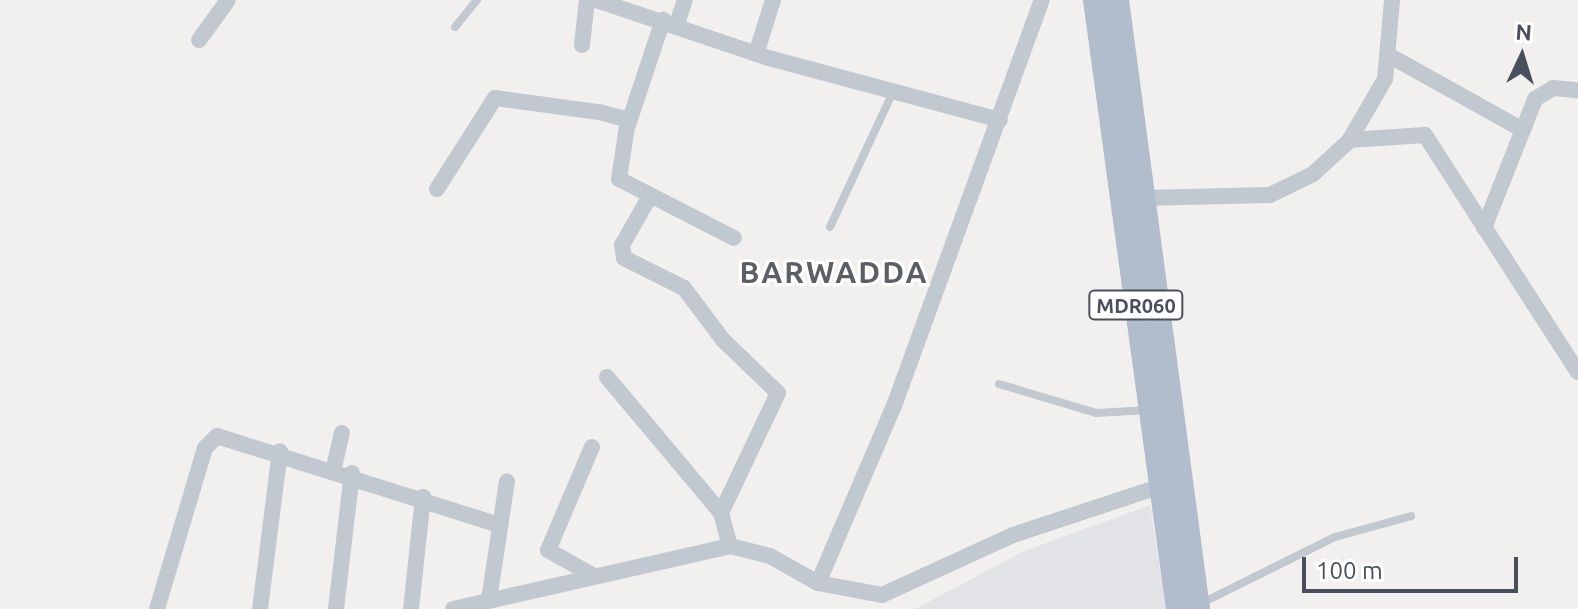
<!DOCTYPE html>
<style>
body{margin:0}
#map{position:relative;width:1578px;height:609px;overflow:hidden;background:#f2f0ef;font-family:Ubuntu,sans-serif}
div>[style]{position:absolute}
.airport>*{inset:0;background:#e2e3e6}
.service>*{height:8px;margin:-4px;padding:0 4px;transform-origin:4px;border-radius:4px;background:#c1c8d0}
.minor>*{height:16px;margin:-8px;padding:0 8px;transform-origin:8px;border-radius:8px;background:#c1c8d0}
.primary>*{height:24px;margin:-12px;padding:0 12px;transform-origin:12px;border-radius:12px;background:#b1bccc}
span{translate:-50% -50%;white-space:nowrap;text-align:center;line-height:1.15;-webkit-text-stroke:6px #fff;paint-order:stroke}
.shield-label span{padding:2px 6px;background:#fff;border:2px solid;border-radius:6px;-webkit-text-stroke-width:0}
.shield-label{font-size:20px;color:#49505b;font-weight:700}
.district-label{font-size:30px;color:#5c5f64;font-weight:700;letter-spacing:2px}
.north{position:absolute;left:1482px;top:16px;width:80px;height:80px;-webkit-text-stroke:6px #fff;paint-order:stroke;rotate:4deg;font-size:22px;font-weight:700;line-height:32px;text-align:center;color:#49505b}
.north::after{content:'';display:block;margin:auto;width:28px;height:36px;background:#49505b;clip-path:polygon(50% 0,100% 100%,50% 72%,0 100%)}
.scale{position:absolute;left:1302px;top:557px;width:216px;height:36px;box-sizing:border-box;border:4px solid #49505b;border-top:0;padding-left:10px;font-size:24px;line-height:28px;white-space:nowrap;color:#49505b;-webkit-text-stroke:6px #fff;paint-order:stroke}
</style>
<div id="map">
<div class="airport">
<div style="clip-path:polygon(1150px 505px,1166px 609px,915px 609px,1022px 552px)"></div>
</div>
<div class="service">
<div style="left:455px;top:27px;width:35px;rotate:-51deg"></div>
<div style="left:830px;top:227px;width:147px;rotate:-65deg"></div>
<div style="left:999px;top:384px;width:101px;rotate:16.6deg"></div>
<div style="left:1096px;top:413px;width:53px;rotate:-3.2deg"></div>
<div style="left:1202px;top:603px;width:148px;rotate:-26.4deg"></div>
<div style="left:1335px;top:537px;width:79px;rotate:-15.4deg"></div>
</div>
<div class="minor">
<div style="left:596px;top:0;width:178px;rotate:18.6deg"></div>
<div style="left:765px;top:57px;width:243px;rotate:15deg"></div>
<div style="left:677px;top:24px;width:25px;rotate:-72deg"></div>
<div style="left:199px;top:40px;width:49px;rotate:-54.1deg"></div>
<div style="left:582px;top:45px;width:45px;rotate:-83.7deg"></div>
<div style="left:756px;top:54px;width:57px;rotate:-72.5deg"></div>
<div style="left:1392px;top:57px;width:150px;rotate:29.1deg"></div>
<div style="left:628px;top:125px;width:111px;rotate:-71.6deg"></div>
<div style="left:1349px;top:140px;width:76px;rotate:-3.8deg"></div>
<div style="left:1425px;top:135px;width:282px;rotate:57.2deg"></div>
<div style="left:437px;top:189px;width:108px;rotate:-57.5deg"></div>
<div style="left:495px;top:98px;width:105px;rotate:7.7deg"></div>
<div style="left:599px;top:112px;width:30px;rotate:15deg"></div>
<div style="left:628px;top:120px;width:60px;rotate:98.7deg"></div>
<div style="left:619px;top:179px;width:129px;rotate:27.2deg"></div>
<div style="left:650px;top:196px;width:56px;rotate:119.7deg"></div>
<div style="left:622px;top:245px;width:13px;rotate:81deg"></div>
<div style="left:624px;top:258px;width:67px;rotate:26.6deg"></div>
<div style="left:684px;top:288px;width:65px;rotate:53.1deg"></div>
<div style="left:723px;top:340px;width:76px;rotate:43.9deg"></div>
<div style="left:778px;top:393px;width:133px;rotate:115.4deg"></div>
<div style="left:1142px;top:198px;width:128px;rotate:-1.3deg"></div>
<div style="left:1270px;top:195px;width:48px;rotate:-26deg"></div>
<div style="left:1313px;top:174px;width:49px;rotate:-42.5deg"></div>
<div style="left:1349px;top:141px;width:72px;rotate:-59.9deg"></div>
<div style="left:1385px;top:79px;width:79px;rotate:-84.9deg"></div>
<div style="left:1484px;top:228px;width:139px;rotate:-68.4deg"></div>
<div style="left:1535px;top:99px;width:21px;rotate:-31deg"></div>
<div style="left:1553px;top:88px;width:25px;rotate:5deg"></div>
<div style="left:607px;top:377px;width:177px;rotate:50deg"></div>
<div style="left:721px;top:513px;width:34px;rotate:75deg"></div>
<div style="left:592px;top:447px;width:112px;rotate:113.1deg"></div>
<div style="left:548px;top:550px;width:53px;rotate:29.5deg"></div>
<div style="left:334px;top:467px;width:35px;rotate:-77deg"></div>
<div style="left:818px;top:583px;width:193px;rotate:-66.8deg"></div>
<div style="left:894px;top:406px;width:432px;rotate:-70deg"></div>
<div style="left:489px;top:600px;width:120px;rotate:-81.4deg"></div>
<div style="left:157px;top:609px;width:168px;rotate:-73.4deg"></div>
<div style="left:205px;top:448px;width:17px;rotate:-45deg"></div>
<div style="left:217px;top:436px;width:297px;rotate:17.5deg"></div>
<div style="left:260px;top:609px;width:159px;rotate:-82.8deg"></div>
<div style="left:336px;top:609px;width:137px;rotate:-83.3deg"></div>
<div style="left:411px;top:609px;width:113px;rotate:-83.9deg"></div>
<div style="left:453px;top:609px;width:284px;rotate:-12.8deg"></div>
<div style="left:730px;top:546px;width:41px;rotate:14deg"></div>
<div style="left:770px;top:556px;width:55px;rotate:29.4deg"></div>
<div style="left:818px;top:583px;width:65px;rotate:10.6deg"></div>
<div style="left:882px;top:595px;width:144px;rotate:-24.6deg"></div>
<div style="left:1013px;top:535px;width:156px;rotate:-18.3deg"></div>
</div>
<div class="primary">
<div style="left:1095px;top:0;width:615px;rotate:82.24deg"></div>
<div style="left:1117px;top:0;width:614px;rotate:82.42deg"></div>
</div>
<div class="shield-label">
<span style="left:1136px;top:305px">MDR060</span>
</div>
<div class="district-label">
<span style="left:834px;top:272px">BARWADDA</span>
</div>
<div class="north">N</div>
<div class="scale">100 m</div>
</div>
